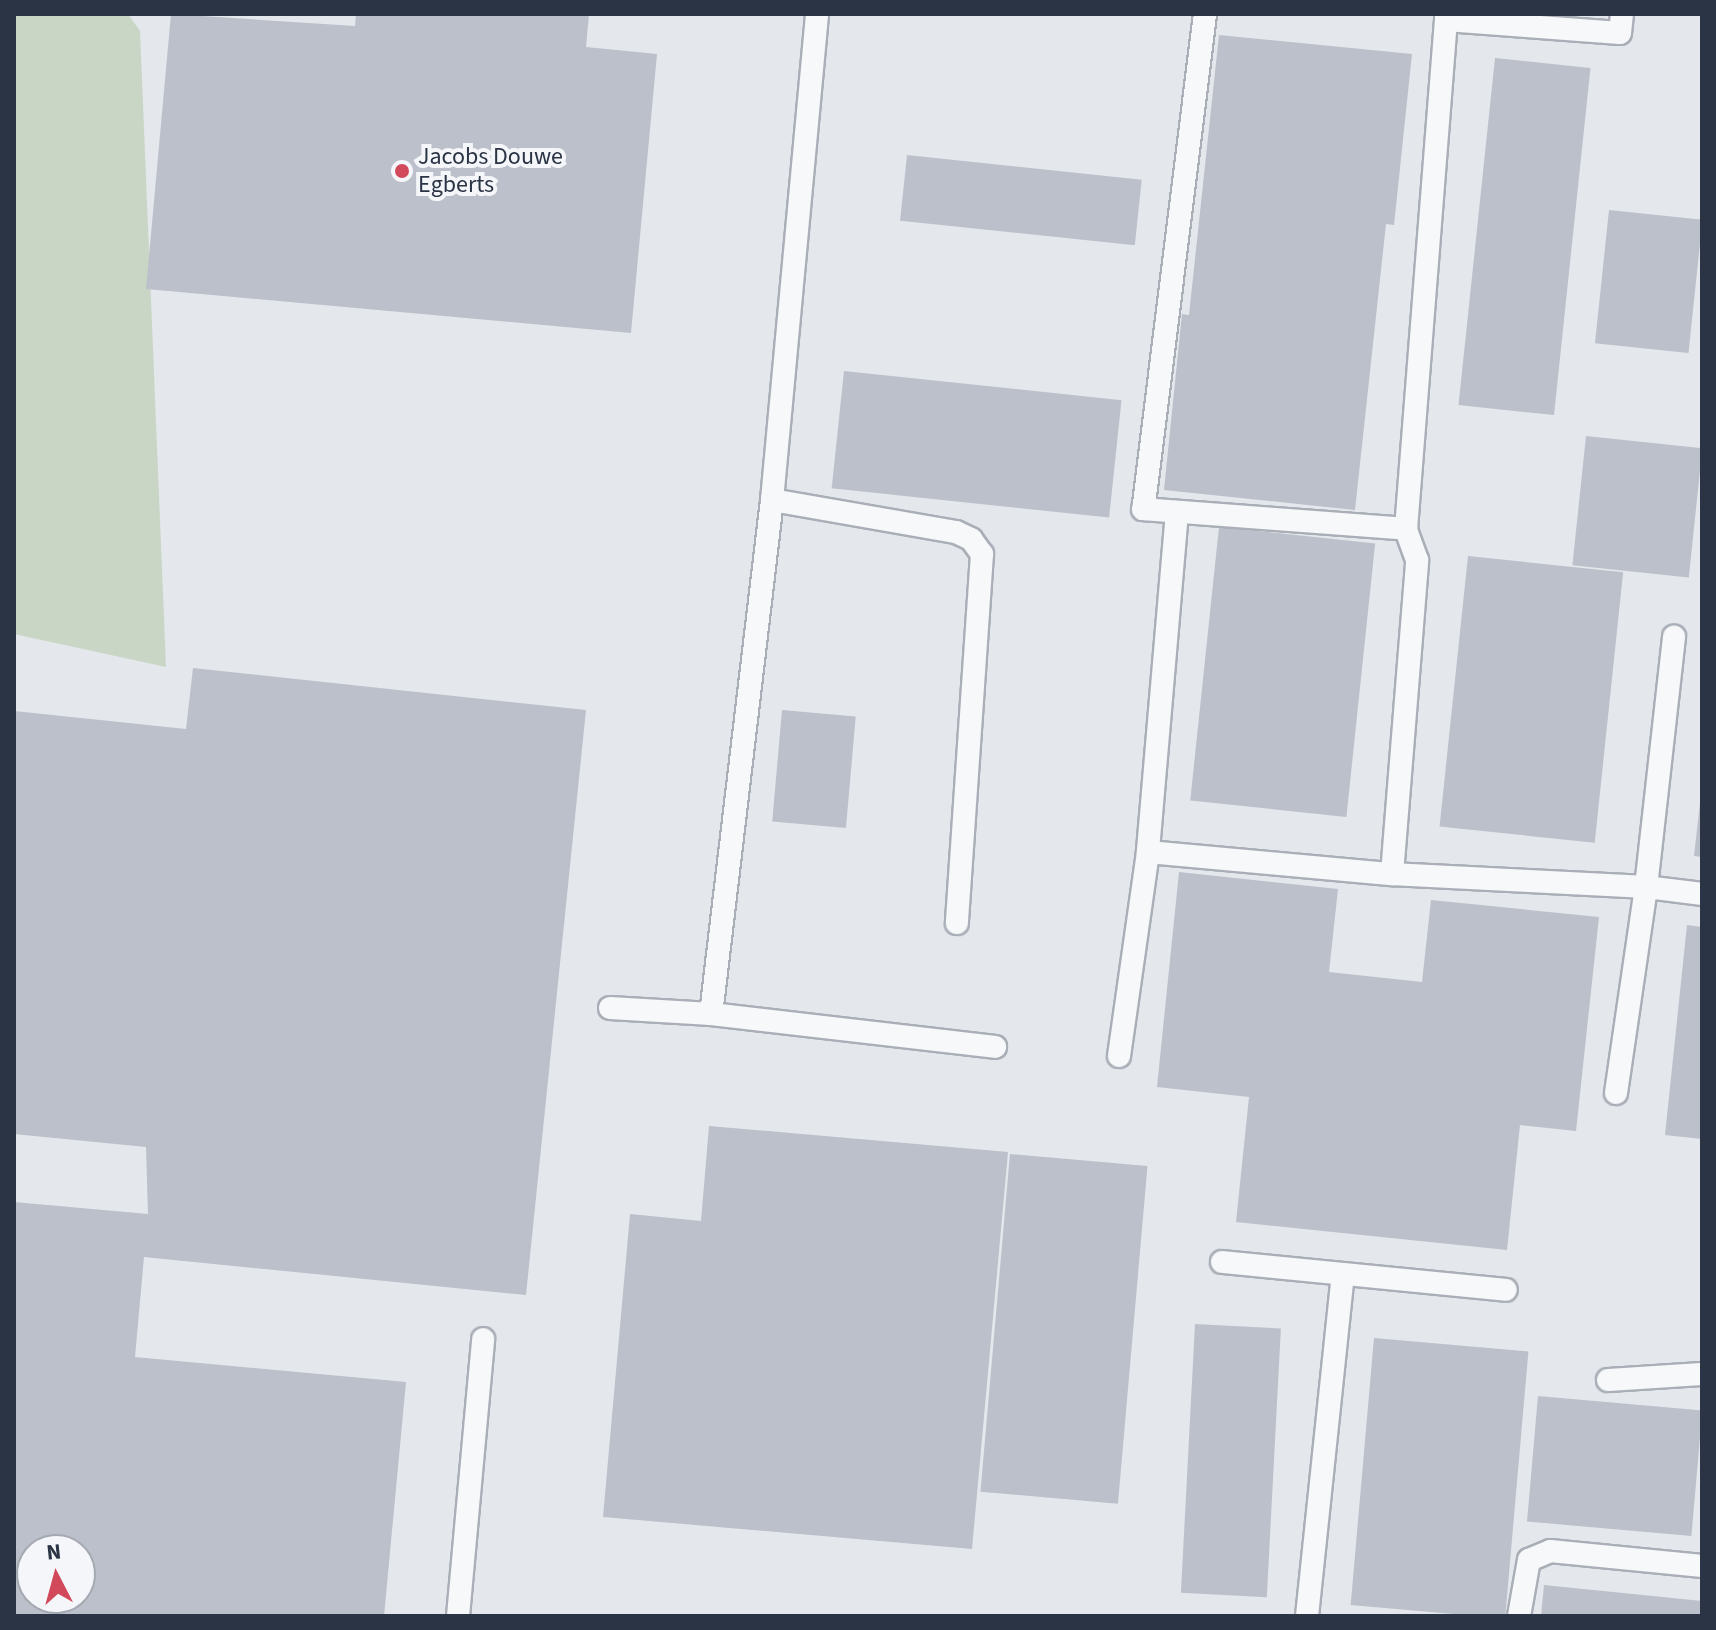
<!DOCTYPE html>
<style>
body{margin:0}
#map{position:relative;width:1716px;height:1630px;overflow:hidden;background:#e4e7ec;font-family:"Source Sans 3",sans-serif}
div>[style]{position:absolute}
.green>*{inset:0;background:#c9d6c5}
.building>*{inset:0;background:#bbc0ca;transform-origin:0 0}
.roads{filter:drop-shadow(2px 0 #a9aeb7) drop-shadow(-2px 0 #a9aeb7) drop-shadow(0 2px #a9aeb7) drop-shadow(0 -2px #a9aeb7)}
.lane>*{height:22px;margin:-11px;padding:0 11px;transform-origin:11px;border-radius:11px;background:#f7f8fa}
.dots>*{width:22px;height:22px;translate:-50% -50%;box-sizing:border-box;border:4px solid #f4f6f9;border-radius:50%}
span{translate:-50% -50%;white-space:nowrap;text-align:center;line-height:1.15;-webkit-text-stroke:8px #f4f6f9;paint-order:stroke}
.poi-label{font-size:24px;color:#2b3445}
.left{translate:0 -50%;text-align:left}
.frame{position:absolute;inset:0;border:16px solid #2b3445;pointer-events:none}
.north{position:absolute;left:16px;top:1534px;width:80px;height:80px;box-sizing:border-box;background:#f4f6f9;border:2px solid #a4a8b1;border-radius:50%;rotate:354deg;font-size:22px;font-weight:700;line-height:32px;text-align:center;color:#2b3445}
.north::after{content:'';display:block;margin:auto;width:28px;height:36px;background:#d1495b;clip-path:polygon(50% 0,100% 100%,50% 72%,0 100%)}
</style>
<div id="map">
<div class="green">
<div style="clip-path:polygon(14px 14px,128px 14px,140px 31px,166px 667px,14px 634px)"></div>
</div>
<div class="building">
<div style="clip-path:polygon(171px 14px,355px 26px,356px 14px,589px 14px,586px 47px,657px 54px,631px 333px,146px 289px)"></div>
<div style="clip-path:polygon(1219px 35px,1412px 54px,1394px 225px,1386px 224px,1355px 510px,1164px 490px,1182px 314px,1189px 315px)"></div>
<div style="left:1495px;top:58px;width:96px;height:349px;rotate:6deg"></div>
<div style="left:907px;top:155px;width:236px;height:66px;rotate:6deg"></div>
<div style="left:1609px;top:210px;width:94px;height:134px;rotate:6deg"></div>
<div style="left:844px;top:371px;width:279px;height:118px;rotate:6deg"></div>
<div style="left:1586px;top:436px;width:117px;height:130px;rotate:6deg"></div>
<div style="left:1219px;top:527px;width:157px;height:275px;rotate:6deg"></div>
<div style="left:1468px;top:556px;width:156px;height:272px;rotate:6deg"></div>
<div style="clip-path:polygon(evenodd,193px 668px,586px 710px,526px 1295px,144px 1257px,135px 1357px,406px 1382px,384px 1616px,14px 1616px,14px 1202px,148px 1214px,146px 1147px,14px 1134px,14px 711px,186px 729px,193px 668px,32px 1550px,80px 1550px,80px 1598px,32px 1598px,32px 1550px)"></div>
<div style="left:782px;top:710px;width:74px;height:112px;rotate:5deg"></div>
<div style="clip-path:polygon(1700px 803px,1702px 803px,1702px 857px,1694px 856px)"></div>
<div style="clip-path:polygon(1179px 872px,1338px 889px,1329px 972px,1422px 982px,1431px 900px,1599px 917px,1576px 1131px,1520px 1125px,1507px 1250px,1236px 1222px,1249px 1097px,1157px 1087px)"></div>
<div style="clip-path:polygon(1687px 925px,1702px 927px,1702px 1139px,1665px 1135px)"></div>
<div style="clip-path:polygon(709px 1126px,1008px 1152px,972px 1549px,603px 1517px,630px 1214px,701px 1221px)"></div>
<div style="left:1010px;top:1154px;width:138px;height:339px;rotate:5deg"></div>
<div style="left:1195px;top:1324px;width:86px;height:269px;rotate:3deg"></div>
<div style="left:1374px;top:1338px;width:155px;height:268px;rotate:5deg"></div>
<div style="left:1538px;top:1396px;width:165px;height:126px;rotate:5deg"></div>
<div style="clip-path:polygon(1544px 1585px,1702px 1601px,1702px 1616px,1541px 1616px)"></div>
</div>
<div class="roads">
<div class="lane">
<div style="left:1205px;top:14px;width:499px;rotate:97.1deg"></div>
<div style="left:1143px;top:509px;width:264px;rotate:4.3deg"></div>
<div style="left:1406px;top:529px;width:511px;rotate:-85.51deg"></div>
<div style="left:1446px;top:14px;width:6px;rotate:90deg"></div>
<div style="left:1446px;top:20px;width:174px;rotate:4.3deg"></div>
<div style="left:1620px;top:33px;width:19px;rotate:-84deg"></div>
<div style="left:772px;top:500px;width:187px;rotate:9.9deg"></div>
<div style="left:956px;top:532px;width:17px;rotate:25deg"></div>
<div style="left:971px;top:539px;width:19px;rotate:54deg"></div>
<div style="left:982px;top:554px;width:370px;rotate:93.9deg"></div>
<div style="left:1177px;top:512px;width:341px;rotate:94.9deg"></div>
<div style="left:1148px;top:852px;width:245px;rotate:5.2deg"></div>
<div style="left:1392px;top:874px;width:315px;rotate:-85.4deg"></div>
<div style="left:1417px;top:560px;width:33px;rotate:-110deg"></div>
<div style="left:1392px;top:874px;width:254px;rotate:2.9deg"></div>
<div style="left:1646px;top:887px;width:252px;rotate:-83.6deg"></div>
<div style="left:610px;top:1008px;width:101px;rotate:3.4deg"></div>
<div style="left:711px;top:1014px;width:286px;rotate:6.6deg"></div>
<div style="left:711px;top:1014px;width:518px;rotate:-83.23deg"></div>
<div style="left:772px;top:500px;width:488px;rotate:-84.7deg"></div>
<div style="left:1119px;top:1056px;width:206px;rotate:-81.9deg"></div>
<div style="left:1616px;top:1093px;width:208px;rotate:-81.7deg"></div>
<div style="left:1646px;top:887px;width:56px;rotate:7.1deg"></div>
<div style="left:1222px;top:1262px;width:285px;rotate:5.6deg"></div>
<div style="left:1608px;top:1380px;width:94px;rotate:-3.7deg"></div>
<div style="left:458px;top:1616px;width:278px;rotate:-84.8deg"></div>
<div style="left:1307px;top:1616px;width:342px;rotate:-84deg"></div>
<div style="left:1519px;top:1616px;width:57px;rotate:-79.9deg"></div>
<div style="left:1529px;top:1560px;width:23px;rotate:-23deg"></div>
<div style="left:1550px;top:1551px;width:153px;rotate:5.6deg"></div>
</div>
</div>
<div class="dots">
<div style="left:402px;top:171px;background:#d1495b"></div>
</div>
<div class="poi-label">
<span class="left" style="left:418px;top:171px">Jacobs Douwe<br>Egberts</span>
</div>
<div class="frame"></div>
<div class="north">N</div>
</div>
